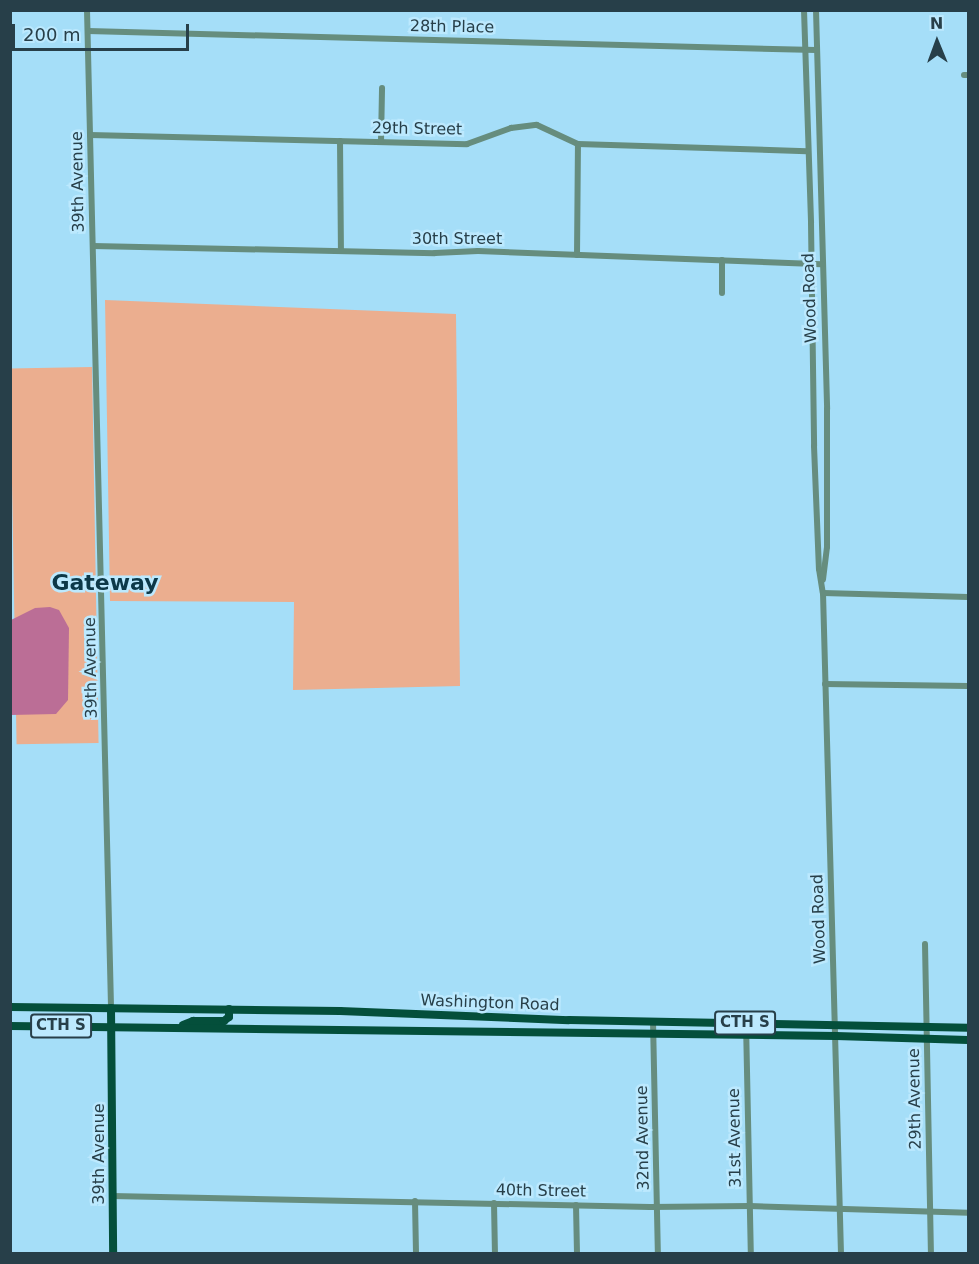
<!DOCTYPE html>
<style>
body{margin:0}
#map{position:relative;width:979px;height:1264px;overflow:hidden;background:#a5def8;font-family:"DejaVu Sans",sans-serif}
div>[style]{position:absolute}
.green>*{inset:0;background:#ebae8f;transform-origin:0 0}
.water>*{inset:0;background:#bb6e96}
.minor>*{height:6px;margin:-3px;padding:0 3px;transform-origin:3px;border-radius:3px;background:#668d7e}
.major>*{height:8px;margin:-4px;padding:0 4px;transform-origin:4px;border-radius:4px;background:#044f3b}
span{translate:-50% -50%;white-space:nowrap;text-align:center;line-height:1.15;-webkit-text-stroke:5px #bce9fe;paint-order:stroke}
.shield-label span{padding:2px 4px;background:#bce9fe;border:2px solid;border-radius:4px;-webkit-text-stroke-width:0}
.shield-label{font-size:15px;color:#273f49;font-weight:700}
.street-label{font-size:16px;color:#273f49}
.district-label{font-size:22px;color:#0c3848;font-weight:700}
.frame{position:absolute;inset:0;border:12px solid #273f49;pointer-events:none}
.north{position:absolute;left:907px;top:12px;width:60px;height:60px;-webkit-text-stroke:4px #bce9fe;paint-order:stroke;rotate:359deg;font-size:16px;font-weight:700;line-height:24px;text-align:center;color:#273f49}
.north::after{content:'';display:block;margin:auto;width:21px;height:27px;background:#273f49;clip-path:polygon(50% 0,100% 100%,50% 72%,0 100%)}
.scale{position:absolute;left:12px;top:24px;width:177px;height:27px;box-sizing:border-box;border:3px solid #273f49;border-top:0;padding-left:8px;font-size:18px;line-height:21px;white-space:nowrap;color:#273f49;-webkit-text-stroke:4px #bce9fe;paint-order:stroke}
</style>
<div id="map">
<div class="green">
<div style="clip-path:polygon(105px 300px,456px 314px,460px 686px,293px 690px,294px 602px,110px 601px)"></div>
<div style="left:92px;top:367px;width:376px;height:82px;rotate:89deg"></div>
</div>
<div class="water">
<div style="clip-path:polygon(50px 607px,59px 610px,69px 628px,68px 700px,56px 714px,11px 715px,11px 620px,35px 608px)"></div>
</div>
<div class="minor">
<div style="left:87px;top:10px;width:998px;rotate:88.62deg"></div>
<div style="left:804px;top:10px;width:213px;rotate:88.1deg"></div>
<div style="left:811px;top:223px;width:223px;rotate:89.2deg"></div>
<div style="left:814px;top:446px;width:123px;rotate:87.7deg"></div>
<div style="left:819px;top:569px;width:24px;rotate:81deg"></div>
<div style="left:823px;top:593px;width:661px;rotate:88.44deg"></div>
<div style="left:816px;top:10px;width:399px;rotate:88.4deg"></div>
<div style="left:827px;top:409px;width:138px;rotate:90deg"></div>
<div style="left:827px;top:547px;width:33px;rotate:97deg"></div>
<div style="left:88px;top:31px;width:728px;rotate:1.5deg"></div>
<div style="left:964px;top:75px;width:4px"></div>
<div style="left:90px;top:135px;width:377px;rotate:1.4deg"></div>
<div style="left:467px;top:144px;width:47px;rotate:-20deg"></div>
<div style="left:511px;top:128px;width:26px;rotate:-7deg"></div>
<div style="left:537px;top:125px;width:45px;rotate:24.9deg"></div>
<div style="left:578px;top:144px;width:229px;rotate:1.8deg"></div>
<div style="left:340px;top:141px;width:110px;rotate:89.5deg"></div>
<div style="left:381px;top:142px;width:54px;rotate:-88.9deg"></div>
<div style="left:93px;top:246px;width:342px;rotate:1.2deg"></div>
<div style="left:435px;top:253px;width:43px;rotate:-2.7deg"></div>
<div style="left:478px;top:251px;width:344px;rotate:2.2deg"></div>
<div style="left:577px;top:255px;width:111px;rotate:-89.5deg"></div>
<div style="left:722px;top:260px;width:33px;rotate:90deg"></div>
<div style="left:823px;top:593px;width:145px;rotate:1.6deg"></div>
<div style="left:825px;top:684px;width:143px;rotate:0.8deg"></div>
<div style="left:925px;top:944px;width:310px;rotate:88.9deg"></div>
<div style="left:653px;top:1021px;width:233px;rotate:88.8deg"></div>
<div style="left:746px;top:1023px;width:231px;rotate:88.8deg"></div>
<div style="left:112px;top:1196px;width:538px;rotate:1.17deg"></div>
<div style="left:650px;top:1207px;width:100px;rotate:-0.6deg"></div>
<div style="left:750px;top:1206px;width:218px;rotate:1.8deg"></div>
<div style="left:415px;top:1201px;width:53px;rotate:88.9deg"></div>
<div style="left:494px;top:1203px;width:51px;rotate:88.9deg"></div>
<div style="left:576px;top:1205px;width:49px;rotate:88.8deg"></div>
</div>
<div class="major">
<div style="left:10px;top:1007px;width:330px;rotate:0.7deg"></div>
<div style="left:340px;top:1011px;width:229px;rotate:2.3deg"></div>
<div style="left:569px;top:1020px;width:399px;rotate:1.1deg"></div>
<div style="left:111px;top:1008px;width:246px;rotate:89.5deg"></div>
<div style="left:183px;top:1025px;width:11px;rotate:-22deg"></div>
<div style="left:193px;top:1021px;width:31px"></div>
<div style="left:224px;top:1021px;width:6px;rotate:-39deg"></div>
<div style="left:229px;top:1017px;width:8px;rotate:-90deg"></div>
<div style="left:10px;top:1026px;width:826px;rotate:0.69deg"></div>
<div style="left:836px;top:1036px;width:132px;rotate:1.7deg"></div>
</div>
<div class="shield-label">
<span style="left:745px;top:1023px">CTH S</span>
<span style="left:61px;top:1026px">CTH S</span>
</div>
<div class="street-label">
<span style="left:452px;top:27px;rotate:1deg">28th Place</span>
<span style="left:417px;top:129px;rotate:1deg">29th Street</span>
<span style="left:78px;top:182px;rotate:-91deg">39th Avenue</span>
<span style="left:457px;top:239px">30th Street</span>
<span style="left:810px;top:298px;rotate:-92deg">Wood Road</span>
<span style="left:91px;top:668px;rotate:-91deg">39th Avenue</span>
<span style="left:819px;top:919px;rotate:-92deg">Wood Road</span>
<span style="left:490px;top:1003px;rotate:2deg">Washington Road</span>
<span style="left:915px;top:1099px;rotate:-91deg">29th Avenue</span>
<span style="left:643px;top:1138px;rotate:-91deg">32nd Avenue</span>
<span style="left:735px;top:1138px;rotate:-91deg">31st Avenue</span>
<span style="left:99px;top:1154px;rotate:-90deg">39th Avenue</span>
<span style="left:541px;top:1191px;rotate:1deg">40th Street</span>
</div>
<div class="district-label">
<span style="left:105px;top:583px">Gateway</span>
</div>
<div class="frame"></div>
<div class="north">N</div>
<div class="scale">200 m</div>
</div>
